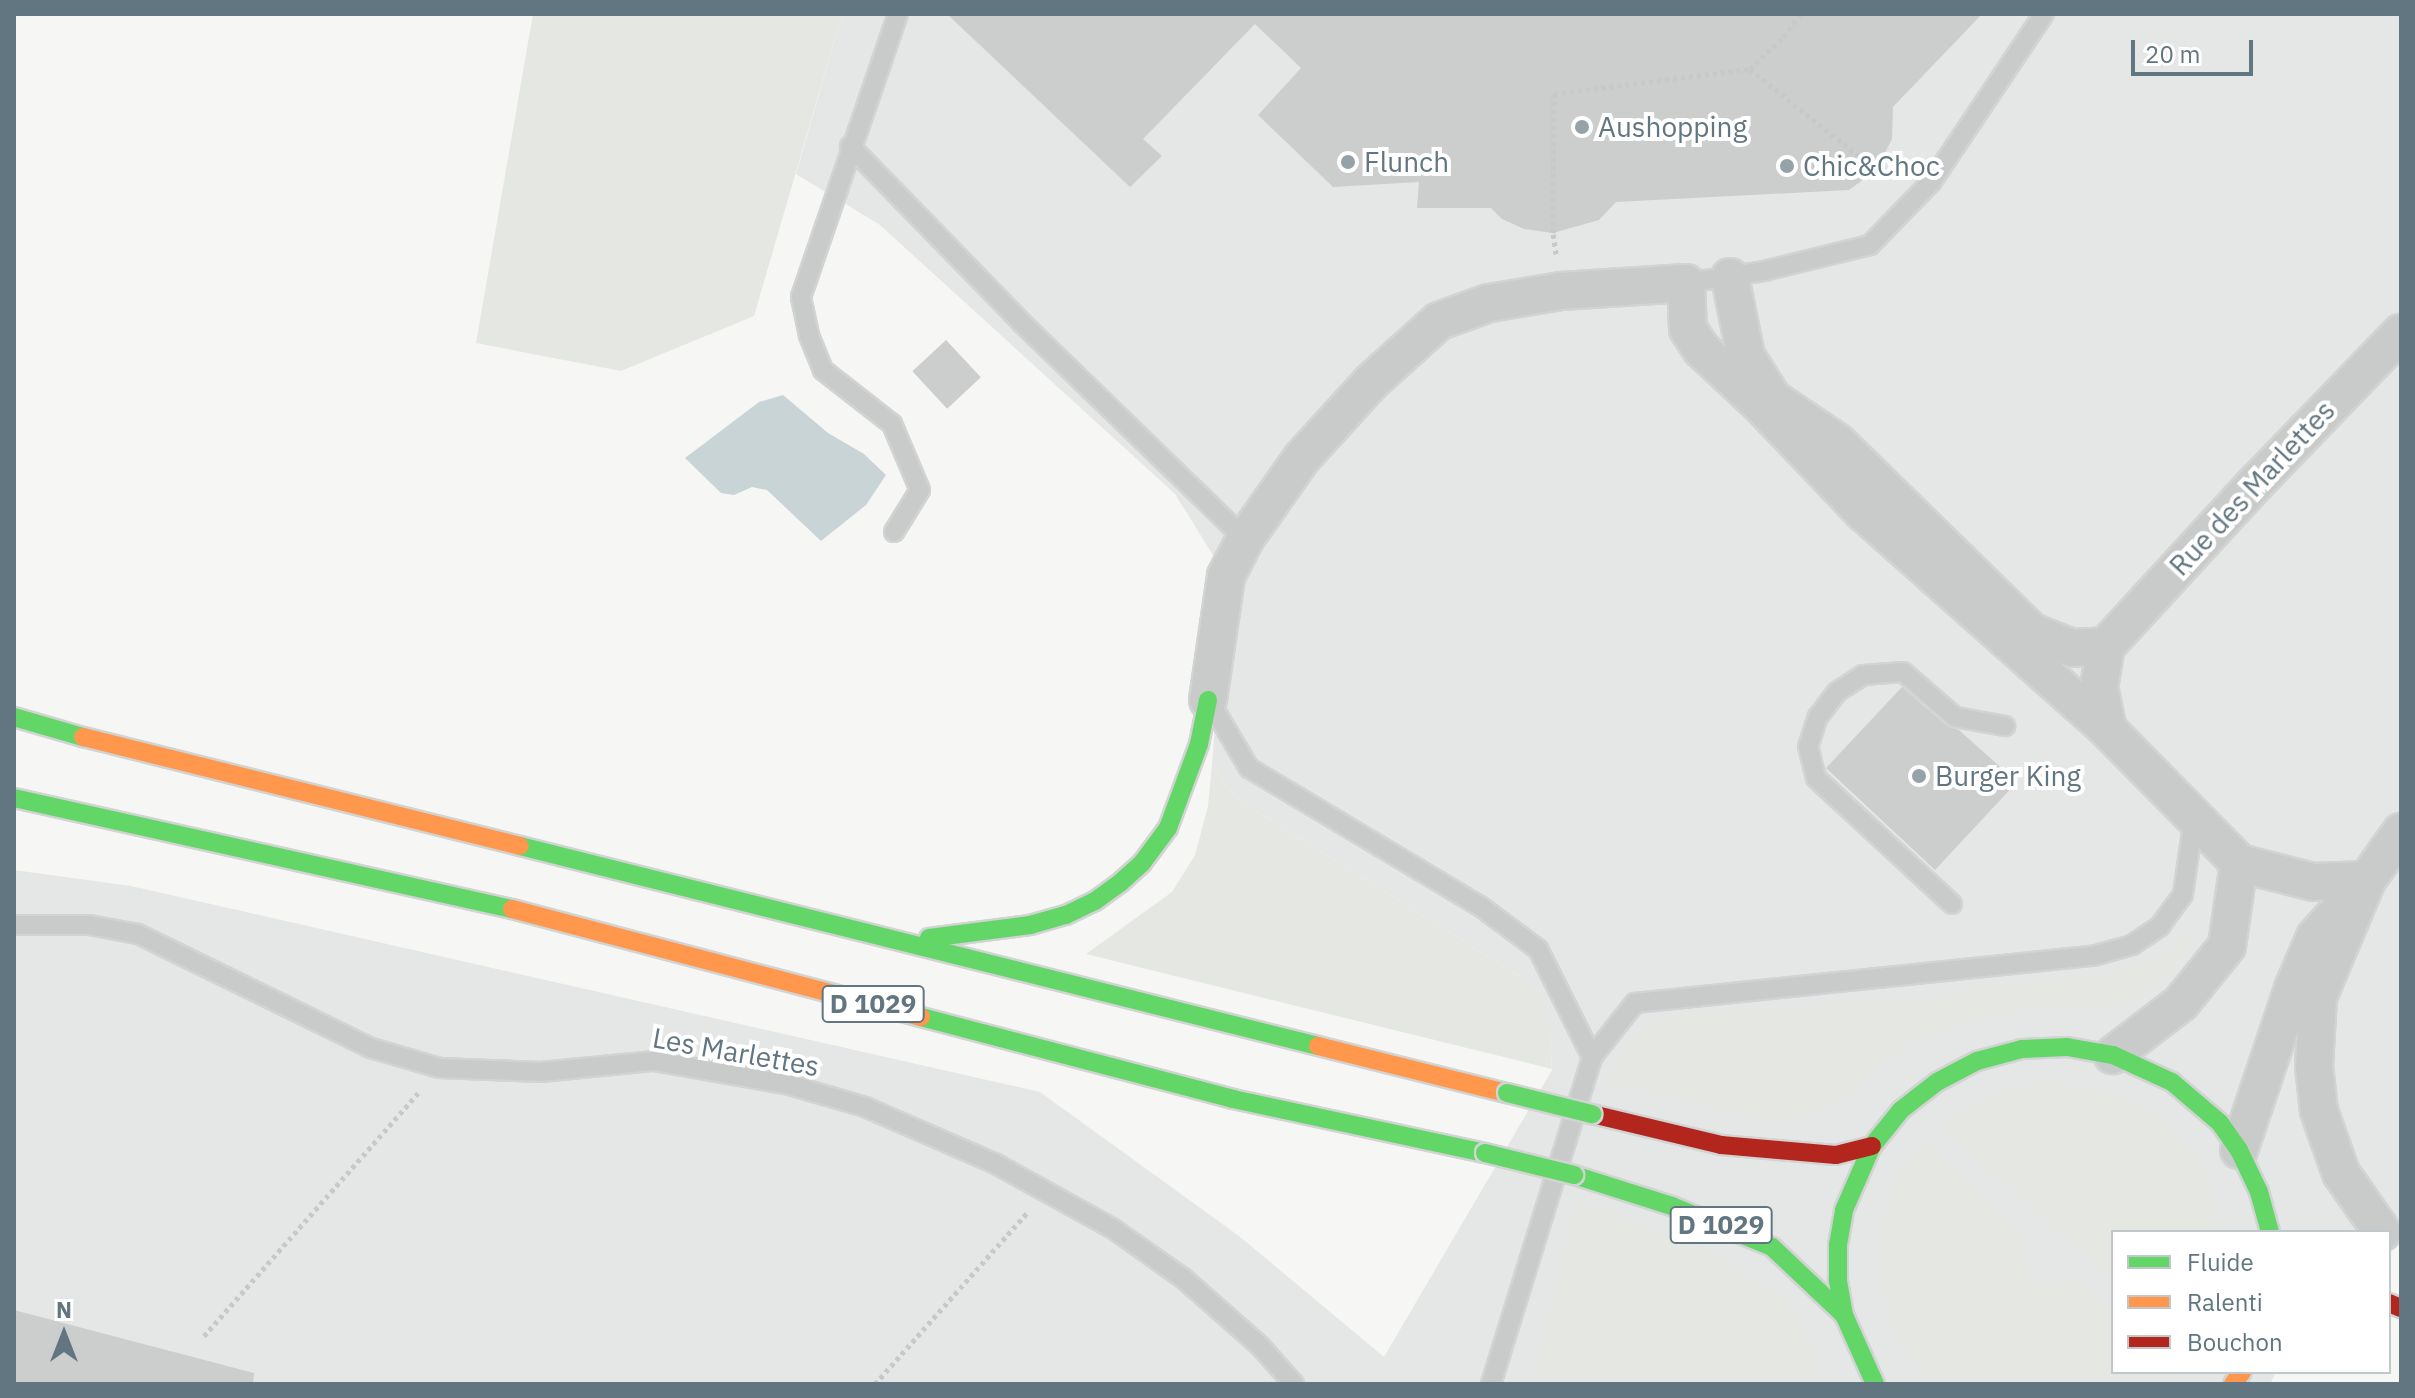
<!DOCTYPE html>
<style>
body{margin:0}
#map{position:relative;width:2415px;height:1398px;overflow:hidden;background:#f6f6f5;font-family:"IBM Plex Sans",sans-serif}
div>[style]{position:absolute}
.built>*{inset:0;background:#e5e7e6}
.green>*{inset:0;background:#e5e8e2}
.water>*{inset:0;background:#c8d4d6}
.building>*{inset:0;background:#cccece;transform-origin:0 0}
.path>*{height:5px;margin-top:-2.5px;transform-origin:0;background:repeating-linear-gradient(90deg,#c7c8c9 0 4px,transparent 0 8px)}
.roads{filter:drop-shadow(2px 0 #d2d3d3) drop-shadow(-2px 0 #d2d3d3) drop-shadow(0 2px #d2d3d3) drop-shadow(0 -2px #d2d3d3)}
.lane>*{height:18px;margin:-9px;padding:0 9px;transform-origin:9px;border-radius:9px;background:#c9cbcb}
.street>*{height:36px;margin:-18px;padding:0 18px;transform-origin:18px;border-radius:18px;background:#c9cbcb}
.fast>*{height:18px;margin:-9px;padding:0 9px;transform-origin:9px;border-radius:9px;background:#63d668}
.slow>*{height:18px;margin:-9px;padding:0 9px;transform-origin:9px;border-radius:9px;background:#ff974d}
.jam>*{height:18px;margin:-9px;padding:0 9px;transform-origin:9px;border-radius:9px;background:#b3261e}
.bridges{filter:drop-shadow(2px 0 #d2d3d3) drop-shadow(-2px 0 #d2d3d3) drop-shadow(0 2px #d2d3d3) drop-shadow(0 -2px #d2d3d3)}
.fast-bridge>*{height:18px;margin:-9px;padding:0 9px;transform-origin:9px;border-radius:9px;background:#63d668}
.dots>*{width:22px;height:22px;translate:-50% -50%;box-sizing:border-box;border:4px solid #fff;border-radius:50%}
span{translate:-50% -50%;white-space:nowrap;text-align:center;line-height:1.15;-webkit-text-stroke:8px #fff;paint-order:stroke}
.shield-label span{padding:2px 6px;background:#fff;border:2px solid;border-radius:6px;-webkit-text-stroke-width:0}
.shield-label{font-size:26px;color:#617680;font-weight:700}
.poi-label{font-size:28px;color:#617680}
.left{translate:0 -50%;text-align:left}
.street-label{font-size:28px;color:#617680}
.frame{position:absolute;inset:0;border:16px solid #617680;pointer-events:none}
.legend{position:absolute;left:2111px;top:1230px;width:280px;height:144px;box-sizing:border-box;background:#fff;border:2px solid #c0c8cc;margin:0;padding:10px 14px;list-style:none;font-size:24px;color:#617680}
.legend li{display:flex;align-items:center;gap:16px;height:40px}
.legend b{width:40px;border:2px solid #c0c8cc}
.north{position:absolute;left:24px;top:1294px;width:80px;height:80px;-webkit-text-stroke:6px #fff;paint-order:stroke;rotate:0deg;font-size:22px;font-weight:700;line-height:32px;text-align:center;color:#617680}
.north::after{content:'';display:block;margin:auto;width:28px;height:36px;background:#617680;clip-path:polygon(50% 0,100% 100%,50% 72%,0 100%)}
.scale{position:absolute;left:2131px;top:40px;width:122px;height:36px;box-sizing:border-box;border:4px solid #617680;border-top:0;padding-left:10px;font-size:24px;line-height:28px;white-space:nowrap;color:#617680;-webkit-text-stroke:6px #fff;paint-order:stroke}
</style>
<div id="map">
<div class="built">
<div style="clip-path:polygon(842px 14px,2401px 14px,2401px 1224px,2362px 1215px,2353px 1232px,2113px 1232px,2113px 1372px,2276px 1372px,2270px 1384px,14px 1384px,14px 870px,131px 886px,1040px 1092px,1239px 1236px,1384px 1357px,1552px 1070px,1550px 1031px,1519px 976px,1237px 799px,1212px 764px,1226px 576px,1175px 494px,880px 225px,796px 174px)"></div>
</div>
<div class="green">
<div style="clip-path:polygon(533px 14px,842px 14px,754px 316px,621px 371px,476px 343px)"></div>
<div style="clip-path:polygon(1212px 764px,1237px 799px,1519px 976px,1540px 999px,1550px 1031px,1552px 1069px,1086px 954px,1172px 892px,1195px 855px,1208px 806px)"></div>
<div style="clip-path:polygon(2188px 938px,2200px 938px,2159px 984px,2118px 1007px,2025px 1009px,1963px 1021px,1910px 1042px,1826px 1109px,1774px 1120px,1608px 1082px,1626px 1049px,1647px 1024px,1682px 1013px,1935px 998px,1979px 986px,2112px 974px,2154px 959px)"></div>
<div style="clip-path:polygon(2035px 1083px,2096px 1088px,2155px 1112px,2184px 1141px,2205px 1173px,2224px 1232px,2113px 1232px,2113px 1281px,1940px 1124px,1987px 1095px)"></div>
<div style="clip-path:polygon(1925px 1139px,2026px 1238px,2022px 1252px,2026px 1272px,2046px 1288px,2077px 1278px,2113px 1313px,2113px 1372px,2173px 1372px,2180px 1379px,2174px 1384px,1929px 1384px,1893px 1330px,1883px 1292px,1879px 1252px,1886px 1206px,1899px 1174px)"></div>
<div style="clip-path:polygon(1576px 1200px,1718px 1256px,1787px 1301px,1817px 1362px,1816px 1384px,1534px 1384px)"></div>
</div>
<div class="water">
<div style="clip-path:polygon(783px 395px,828px 433px,864px 454px,886px 475px,866px 505px,821px 541px,767px 490px,752px 487px,734px 495px,721px 493px,685px 458px,759px 402px)"></div>
</div>
<div class="building">
<div style="clip-path:polygon(947px 14px,1982px 14px,1893px 107px,1892px 139px,1876px 170px,1849px 190px,1616px 202px,1599px 220px,1553px 233px,1524px 229px,1502px 219px,1491px 208px,1417px 208px,1419px 182px,1333px 187px,1258px 115px,1301px 68px,1255px 24px,1143px 139px,1162px 156px,1130px 187px)"></div>
<div style="left:946px;top:340px;width:51px;height:46px;rotate:47deg"></div>
<div style="clip-path:polygon(1902px 687px,1947px 726px,1959px 730px,2017px 782px,1935px 870px,1826px 768px)"></div>
<div style="clip-path:polygon(14px 1310px,254px 1373px,253px 1384px,14px 1384px)"></div>
</div>
<div class="path">
<div style="left:1750px;top:69px;width:47px;rotate:-43.3deg"></div>
<div style="left:1784px;top:37px;width:28px;rotate:-55deg"></div>
<div style="left:1556px;top:254px;width:21px;rotate:-98deg"></div>
<div style="left:1553px;top:233px;width:139px;rotate:-89.6deg"></div>
<div style="left:1554px;top:94px;width:198px;rotate:-7.3deg"></div>
<div style="left:1750px;top:69px;width:161px;rotate:38.7deg"></div>
<div style="left:1876px;top:170px;width:23px;rotate:10deg"></div>
<div style="left:204px;top:1336px;width:324px;rotate:-48.6deg"></div>
<div style="left:875px;top:1384px;width:229px;rotate:-48.4deg"></div>
</div>
<div class="roads">
<div class="lane">
<div style="left:850px;top:146px;width:245px;rotate:45.8deg"></div>
<div style="left:1021px;top:322px;width:312px;rotate:44.1deg"></div>
<div style="left:1686px;top:283px;width:79px;rotate:-8.7deg"></div>
<div style="left:1764px;top:271px;width:109px;rotate:-13.8deg"></div>
<div style="left:1870px;top:245px;width:89px;rotate:-45.9deg"></div>
<div style="left:1932px;top:181px;width:201px;rotate:-56.2deg"></div>
<div style="left:894px;top:532px;width:49px;rotate:-58.2deg"></div>
<div style="left:920px;top:490px;width:72px;rotate:-113deg"></div>
<div style="left:892px;top:424px;width:88px;rotate:-142deg"></div>
<div style="left:823px;top:370px;width:38px;rotate:-112deg"></div>
<div style="left:809px;top:335px;width:39px;rotate:-102deg"></div>
<div style="left:801px;top:297px;width:299px;rotate:-71.1deg"></div>
<div style="left:1214px;top:709px;width:69px;rotate:59.3deg"></div>
<div style="left:1249px;top:768px;width:269px;rotate:30.9deg"></div>
<div style="left:1480px;top:906px;width:72px;rotate:36.6deg"></div>
<div style="left:1538px;top:949px;width:121px;rotate:63.4deg"></div>
<div style="left:1952px;top:904px;width:185px;rotate:-137.2deg"></div>
<div style="left:1816px;top:778px;width:32px;rotate:-104deg"></div>
<div style="left:1808px;top:747px;width:32px;rotate:-72deg"></div>
<div style="left:1818px;top:717px;width:31px;rotate:-53deg"></div>
<div style="left:1837px;top:692px;width:31px;rotate:-33deg"></div>
<div style="left:1863px;top:675px;width:40px;rotate:-4.3deg"></div>
<div style="left:1903px;top:672px;width:69px;rotate:40.9deg"></div>
<div style="left:1955px;top:717px;width:51px;rotate:10.2deg"></div>
<div style="left:14px;top:925px;width:75px"></div>
<div style="left:89px;top:925px;width:50px;rotate:10.4deg"></div>
<div style="left:138px;top:934px;width:259px;rotate:26.1deg"></div>
<div style="left:371px;top:1048px;width:72px;rotate:16.2deg"></div>
<div style="left:440px;top:1068px;width:101px;rotate:2.3deg"></div>
<div style="left:541px;top:1072px;width:114px;rotate:-5.6deg"></div>
<div style="left:654px;top:1061px;width:138px;rotate:10deg"></div>
<div style="left:790px;top:1085px;width:78px;rotate:16.3deg"></div>
<div style="left:865px;top:1107px;width:143px;rotate:23.5deg"></div>
<div style="left:996px;top:1164px;width:132px;rotate:28.9deg"></div>
<div style="left:1112px;top:1228px;width:87px;rotate:35.2deg"></div>
<div style="left:1183px;top:1278px;width:103px;rotate:41.4deg"></div>
<div style="left:1260px;top:1346px;width:51px;rotate:48.2deg"></div>
<div style="left:1491px;top:1384px;width:342px;rotate:-72.8deg"></div>
<div style="left:1592px;top:1057px;width:69px;rotate:-51.5deg"></div>
<div style="left:1635px;top:1003px;width:460px;rotate:-5.9deg"></div>
<div style="left:2093px;top:956px;width:41px;rotate:-15.8deg"></div>
<div style="left:2132px;top:945px;width:34px;rotate:-34deg"></div>
<div style="left:2160px;top:926px;width:39px;rotate:-54deg"></div>
<div style="left:2183px;top:894px;width:77px;rotate:-81.8deg"></div>
</div>
<div class="street">
<div style="left:1730px;top:277px;width:81px;rotate:78.6deg"></div>
<div style="left:1746px;top:356px;width:51px;rotate:57.9deg"></div>
<div style="left:1773px;top:399px;width:77px;rotate:33.9deg"></div>
<div style="left:1837px;top:442px;width:272px;rotate:44.3deg"></div>
<div style="left:2032px;top:632px;width:43px;rotate:21.8deg"></div>
<div style="left:2072px;top:648px;width:34px;rotate:-3deg"></div>
<div style="left:2106px;top:646px;width:220px;rotate:-47.4deg"></div>
<div style="left:2255px;top:484px;width:210px;rotate:-46deg"></div>
<div style="left:2106px;top:646px;width:42px;rotate:99.7deg"></div>
<div style="left:2099px;top:687px;width:44px;rotate:78.2deg"></div>
<div style="left:1208px;top:700px;width:125px;rotate:-81.7deg"></div>
<div style="left:1226px;top:576px;width:42px;rotate:-62.8deg"></div>
<div style="left:1245px;top:539px;width:98px;rotate:-55deg"></div>
<div style="left:1301px;top:459px;width:104px;rotate:-47.7deg"></div>
<div style="left:1371px;top:382px;width:91px;rotate:-41.9deg"></div>
<div style="left:1439px;top:321px;width:53px;rotate:-19.8deg"></div>
<div style="left:1489px;top:303px;width:73px;rotate:-9.5deg"></div>
<div style="left:1561px;top:291px;width:125px;rotate:-3.7deg"></div>
<div style="left:1686px;top:283px;width:46px;rotate:87.5deg"></div>
<div style="left:1688px;top:329px;width:24px;rotate:57deg"></div>
<div style="left:1701px;top:349px;width:83px;rotate:43.1deg"></div>
<div style="left:1762px;top:406px;width:148px;rotate:46.4deg"></div>
<div style="left:1864px;top:513px;width:327px;rotate:41.6deg"></div>
<div style="left:2108px;top:730px;width:187px;rotate:45.4deg"></div>
<div style="left:2239px;top:863px;width:84px;rotate:98.2deg"></div>
<div style="left:2227px;top:946px;width:73px;rotate:128.9deg"></div>
<div style="left:2181px;top:1003px;width:86px;rotate:142.6deg"></div>
<div style="left:2239px;top:863px;width:76px;rotate:14.4deg"></div>
<div style="left:2313px;top:882px;width:54px;rotate:-2.1deg"></div>
<div style="left:2367px;top:880px;width:127px;rotate:112.7deg"></div>
<div style="left:2318px;top:997px;width:69px;rotate:93.3deg"></div>
<div style="left:2314px;top:1066px;width:45px;rotate:83.7deg"></div>
<div style="left:2319px;top:1111px;width:66px;rotate:70.5deg"></div>
<div style="left:2341px;top:1173px;width:72px;rotate:55.2deg"></div>
<div style="left:2239px;top:1150px;width:173px;rotate:-71.5deg"></div>
<div style="left:2294px;top:986px;width:53px;rotate:-66.8deg"></div>
<div style="left:2315px;top:937px;width:77px;rotate:-47.6deg"></div>
<div style="left:2367px;top:880px;width:59px;rotate:-54.7deg"></div>
</div>
<div class="fast">
<div style="left:14px;top:717px;width:72px;rotate:16.2deg"></div>
<div style="left:14px;top:798px;width:510px;rotate:12.57deg"></div>
<div style="left:520px;top:846px;width:823px;rotate:14.07deg"></div>
<div style="left:929px;top:938px;width:102px;rotate:-7.3deg"></div>
<div style="left:1030px;top:925px;width:37px;rotate:-16deg"></div>
<div style="left:1066px;top:915px;width:32px;rotate:-26deg"></div>
<div style="left:1095px;top:901px;width:32px;rotate:-36deg"></div>
<div style="left:1121px;top:882px;width:28px;rotate:-42deg"></div>
<div style="left:1142px;top:863px;width:44px;rotate:-53.4deg"></div>
<div style="left:1168px;top:828px;width:90px;rotate:-69.7deg"></div>
<div style="left:1199px;top:744px;width:45px;rotate:-78.4deg"></div>
<div style="left:921px;top:1017px;width:323px;rotate:14.7deg"></div>
<div style="left:1233px;top:1099px;width:258px;rotate:12.1deg"></div>
<div style="left:1574px;top:1175px;width:103px;rotate:17.6deg"></div>
<div style="left:1672px;top:1206px;width:108px;rotate:22.3deg"></div>
<div style="left:1772px;top:1247px;width:99px;rotate:43.4deg"></div>
<div style="left:1875px;top:1384px;width:76px;rotate:-114.2deg"></div>
<div style="left:1844px;top:1315px;width:36px;rotate:-100deg"></div>
<div style="left:1838px;top:1280px;width:35px;rotate:-90deg"></div>
<div style="left:1838px;top:1245px;width:36px;rotate:-80deg"></div>
<div style="left:1844px;top:1210px;width:70px;rotate:-66.4deg"></div>
<div style="left:1872px;top:1146px;width:46px;rotate:-51.1deg"></div>
<div style="left:1901px;top:1110px;width:46px;rotate:-37.9deg"></div>
<div style="left:1937px;top:1082px;width:45px;rotate:-27.7deg"></div>
<div style="left:1977px;top:1061px;width:47px;rotate:-14.9deg"></div>
<div style="left:2022px;top:1049px;width:45px;rotate:-2.5deg"></div>
<div style="left:2067px;top:1047px;width:47px;rotate:9.9deg"></div>
<div style="left:2113px;top:1055px;width:65px;rotate:24.6deg"></div>
<div style="left:2172px;top:1082px;width:63px;rotate:40.5deg"></div>
<div style="left:2220px;top:1123px;width:33px;rotate:55deg"></div>
<div style="left:2239px;top:1150px;width:47px;rotate:64.5deg"></div>
<div style="left:2259px;top:1192px;width:41px;rotate:74.6deg"></div>
</div>
<div class="slow">
<div style="left:83px;top:737px;width:450px;rotate:14deg"></div>
<div style="left:512px;top:909px;width:423px;rotate:14.8deg"></div>
<div style="left:1318px;top:1046px;width:195px;rotate:14deg"></div>
<div style="left:2233px;top:1384px;width:15px;rotate:-53deg"></div>
</div>
<div class="jam">
<div style="left:1592px;top:1114px;width:133px;rotate:13.5deg"></div>
<div style="left:1721px;top:1145px;width:115px;rotate:5deg"></div>
<div style="left:1836px;top:1155px;width:37px;rotate:-14deg"></div>
<div style="left:2389px;top:1303px;width:13px;rotate:23deg"></div>
</div>
</div>
<div class="bridges">
<div class="fast-bridge">
<div style="left:1507px;top:1093px;width:88px;rotate:13.9deg"></div>
<div style="left:1485px;top:1153px;width:92px;rotate:13.9deg"></div>
</div>
</div>
<div class="dots">
<div style="left:1582px;top:127px;background:#95a3a9"></div>
<div style="left:1348px;top:162px;background:#95a3a9"></div>
<div style="left:1787px;top:166px;background:#95a3a9"></div>
<div style="left:1919px;top:776px;background:#95a3a9"></div>
</div>
<div class="shield-label">
<span style="left:873px;top:1004px">D 1029</span>
<span style="left:1721px;top:1225px">D 1029</span>
</div>
<div class="poi-label">
<span class="left" style="left:1598px;top:127px">Aushopping</span>
<span class="left" style="left:1364px;top:162px">Flunch</span>
<span class="left" style="left:1803px;top:166px">Chic&amp;Choc</span>
<span class="left" style="left:1935px;top:776px">Burger King</span>
</div>
<div class="street-label">
<span style="left:2252px;top:488px;rotate:-47deg">Rue des Marlettes</span>
<span style="left:736px;top:1052px;rotate:10deg">Les Marlettes</span>
</div>
<div class="frame"></div>
<ul class="legend">
<li><b style="height:10px;background:#63d668"></b>Fluide</li>
<li><b style="height:10px;background:#ff974d"></b>Ralenti</li>
<li><b style="height:10px;background:#b3261e"></b>Bouchon</li>
</ul>
<div class="north">N</div>
<div class="scale">20 m</div>
</div>
